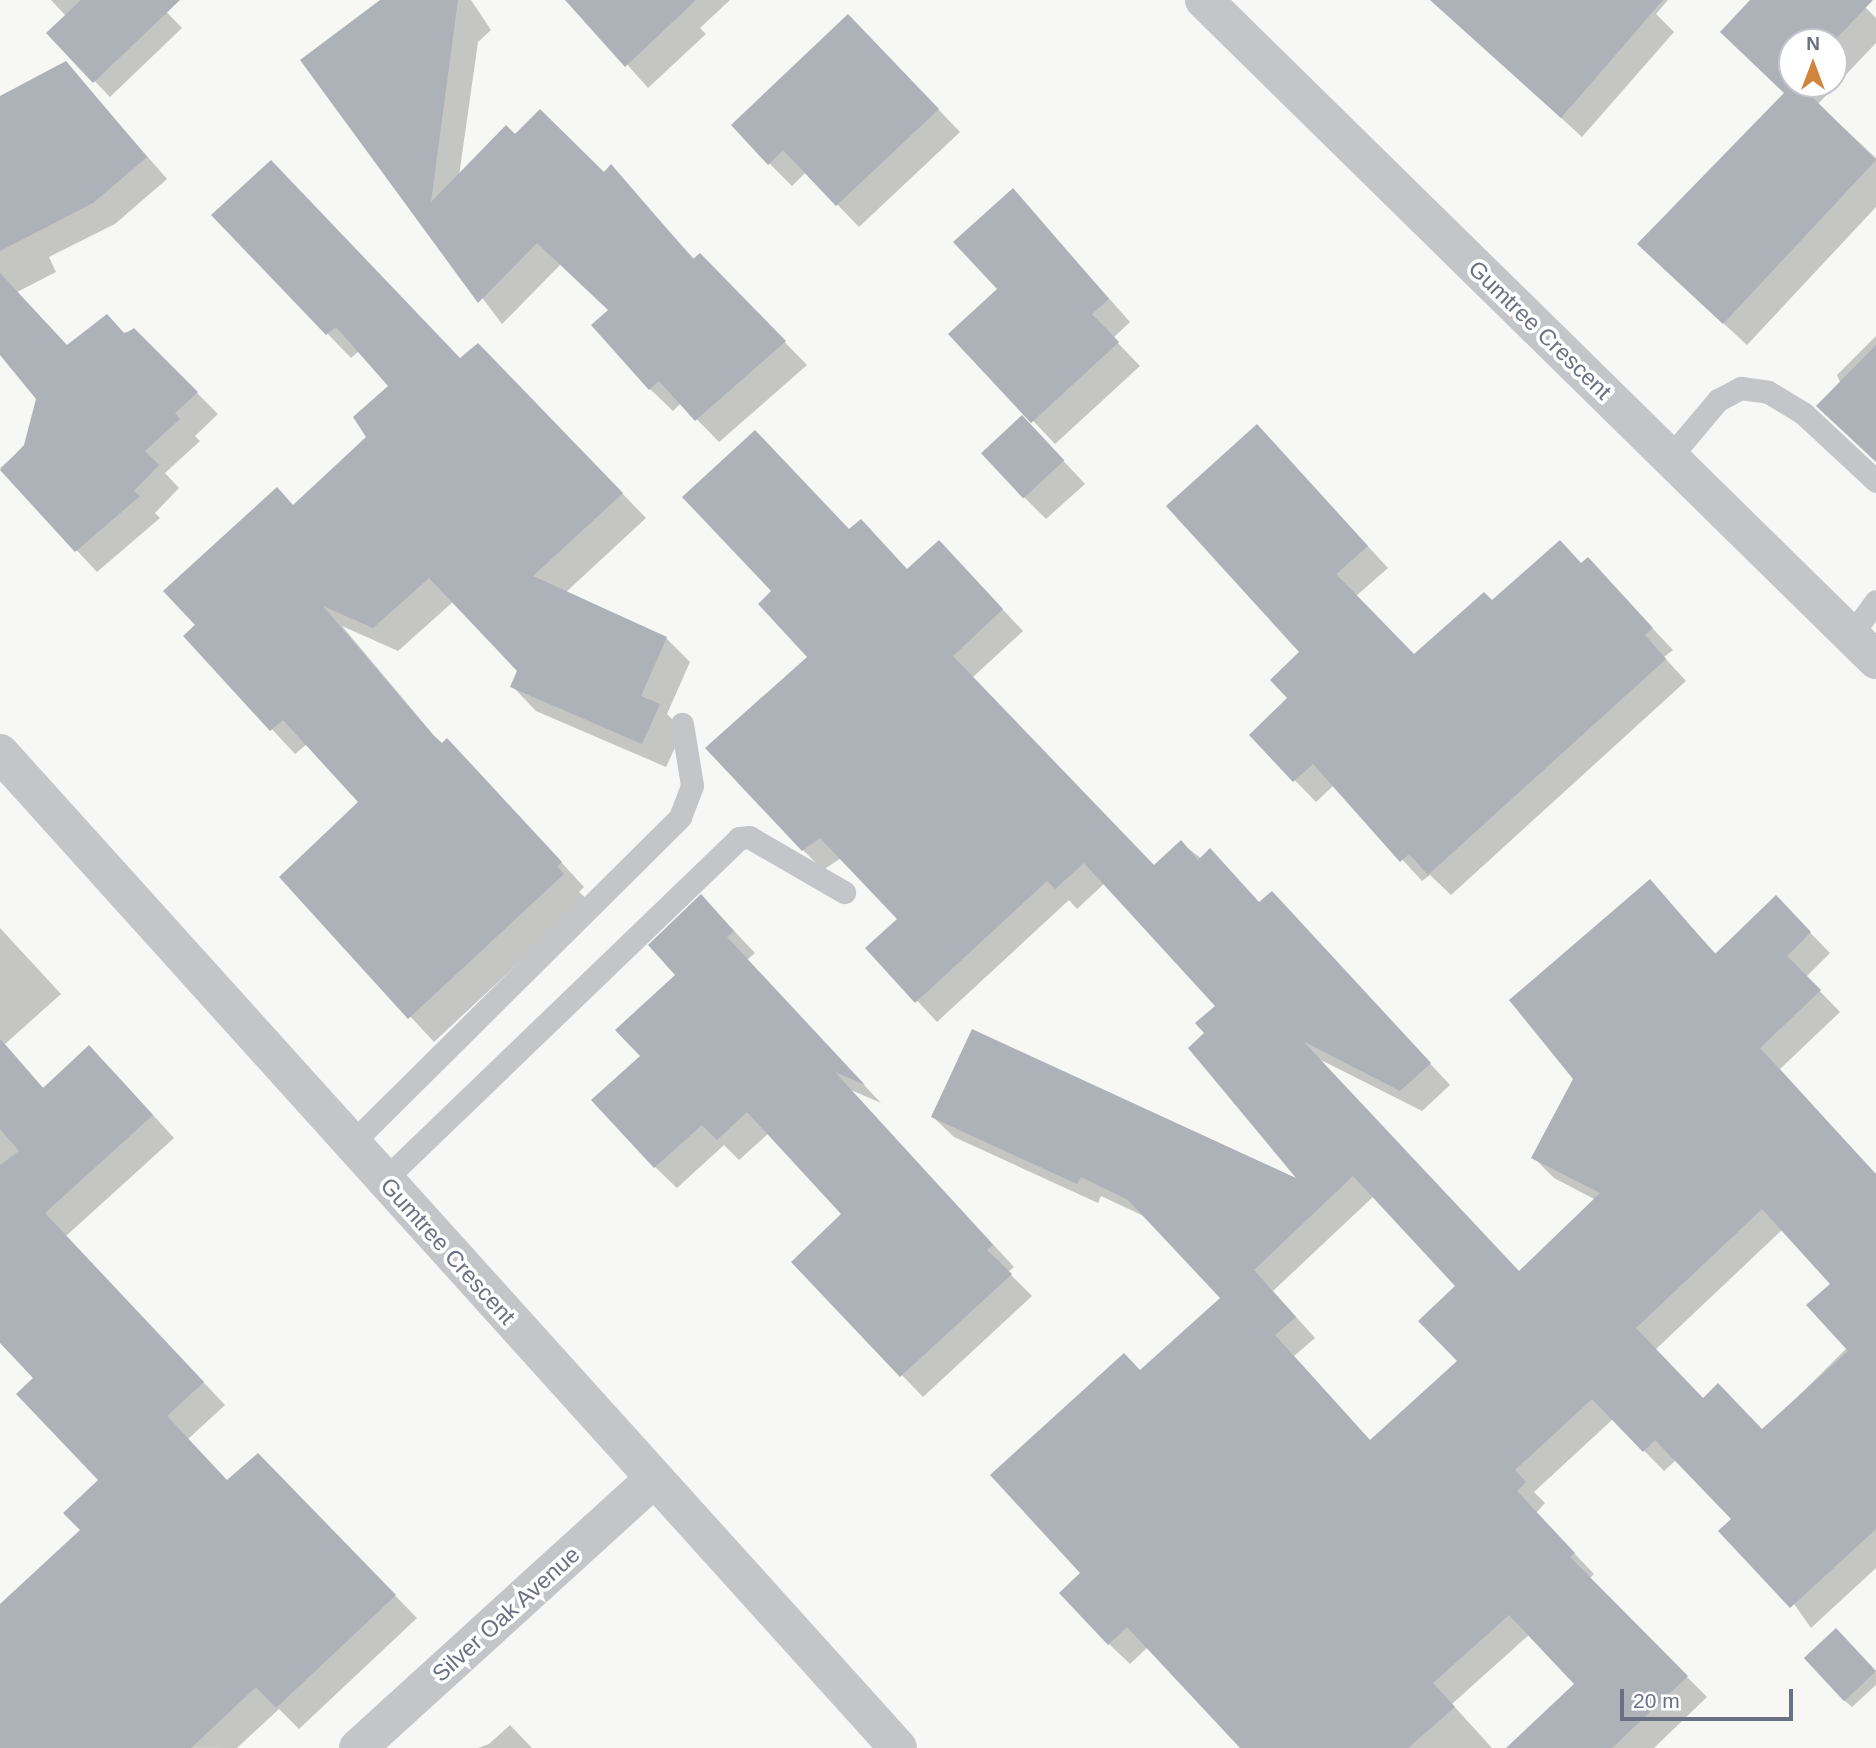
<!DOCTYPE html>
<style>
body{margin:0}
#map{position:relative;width:1876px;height:1748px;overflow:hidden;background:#f7f7f5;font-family:Arial,sans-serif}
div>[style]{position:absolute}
.shadow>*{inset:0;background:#0003}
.building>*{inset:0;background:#adb1b8;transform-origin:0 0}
.lane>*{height:23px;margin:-11.5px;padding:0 11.5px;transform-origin:11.5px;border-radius:11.5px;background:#c4c5c9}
.street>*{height:38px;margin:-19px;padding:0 19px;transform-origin:19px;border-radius:19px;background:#c4c5c9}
span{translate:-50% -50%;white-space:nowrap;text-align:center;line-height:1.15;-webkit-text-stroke:7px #fff;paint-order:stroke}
.street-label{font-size:23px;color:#6a7182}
.north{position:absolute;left:1778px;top:28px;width:70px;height:70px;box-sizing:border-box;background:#fff;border:2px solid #c3c6cd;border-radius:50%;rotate:0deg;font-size:19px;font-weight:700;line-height:28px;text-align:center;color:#6a7182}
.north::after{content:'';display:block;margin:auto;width:24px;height:32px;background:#d0843c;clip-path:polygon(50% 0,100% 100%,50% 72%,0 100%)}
.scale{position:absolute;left:1620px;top:1689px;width:173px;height:32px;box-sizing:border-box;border:4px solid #6a7182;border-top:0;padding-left:9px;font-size:21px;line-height:24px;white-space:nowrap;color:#6a7182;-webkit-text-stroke:5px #fff;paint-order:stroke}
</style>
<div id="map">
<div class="shadow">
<div style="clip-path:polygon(51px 0,155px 0,182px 28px,110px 97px,48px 33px,66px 16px)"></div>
<div style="clip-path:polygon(383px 0,471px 0,491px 30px,478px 42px,459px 176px,515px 136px,604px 175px,611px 167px,695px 260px,700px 255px,807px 365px,719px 442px,681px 403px,673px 411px,650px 389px,594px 325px,610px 311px,561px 264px,502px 324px,303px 60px)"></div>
<div style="clip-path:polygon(570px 0,730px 0,700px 28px,706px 34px,648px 88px)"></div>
<div style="clip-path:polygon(1432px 0,1668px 0,1656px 14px,1674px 32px,1582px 137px)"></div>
<div style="clip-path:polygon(evenodd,1753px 0,1858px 0,1876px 18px,1876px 43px,1818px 104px,1876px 158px,1876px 207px,1747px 345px,1662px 267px,1786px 93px,1753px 0,1792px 42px,1834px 42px,1834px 84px,1792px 84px,1792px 42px)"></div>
<div style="clip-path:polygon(871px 39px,960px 132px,859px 227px,806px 172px,792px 186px,769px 163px)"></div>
<div style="clip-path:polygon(66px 63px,167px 179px,115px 224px,49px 257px,56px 272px,17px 292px,68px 347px,134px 330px,218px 414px,195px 436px,200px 441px,165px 473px,179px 488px,155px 513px,160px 518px,97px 572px,0 468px,25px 446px,38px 398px,0 352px,0 98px)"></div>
<div style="clip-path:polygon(1013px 190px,1130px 322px,1113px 338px,1140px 366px,1055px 444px,951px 334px,999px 289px)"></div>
<div style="clip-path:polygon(213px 215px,461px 360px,502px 369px,646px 518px,565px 593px,666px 638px,690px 662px,667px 714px,683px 730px,666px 767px,536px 711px,512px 686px,519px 671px,454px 601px,398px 651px,342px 626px,442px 745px,471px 764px,584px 887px,579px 892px,587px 899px,434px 1042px,281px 877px,361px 802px,307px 744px,295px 754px,185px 636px,294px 507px,368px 438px,391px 386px,359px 351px,351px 358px)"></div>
<div style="clip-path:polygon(1876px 336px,1876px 462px,1837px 375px)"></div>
<div style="clip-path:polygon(1257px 426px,1388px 568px,1356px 596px,1414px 657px,1493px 602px,1582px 564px,1608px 581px,1673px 650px,1664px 657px,1686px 681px,1451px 895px,1430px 875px,1422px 881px,1334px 785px,1316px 802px,1251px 735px,1290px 698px,1302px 652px)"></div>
<div style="clip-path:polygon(1044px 440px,1085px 484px,1046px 519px,1024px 497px)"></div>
<div style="clip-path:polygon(evenodd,850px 531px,908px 571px,959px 563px,1023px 631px,972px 678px,1155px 867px,1181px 843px,1260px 903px,1272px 893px,1450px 1085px,1422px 1111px,1317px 1058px,1519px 1273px,1596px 1200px,1554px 1178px,1534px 1158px,1575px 1079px,1649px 881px,1717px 955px,1776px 898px,1830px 953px,1806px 977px,1840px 1012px,1780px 1069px,1876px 1175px,1876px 1568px,1811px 1628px,1734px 1519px,1676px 1460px,1664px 1471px,1613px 1419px,1534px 1492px,1545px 1503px,1536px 1513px,1594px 1574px,1589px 1579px,1707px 1697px,1654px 1748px,1508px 1748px,1576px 1684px,1530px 1634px,1452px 1704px,1492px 1748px,1242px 1748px,1148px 1647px,1130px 1664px,1109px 1644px,1061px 1593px,1083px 1573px,1140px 1372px,1223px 1298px,1148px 1218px,1101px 1196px,1098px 1203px,954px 1137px,933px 1117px,1303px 1183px,1207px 1033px,1217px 1006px,1105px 883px,1077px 909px,1069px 900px,937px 1022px,868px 948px,899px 919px,841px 858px,823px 870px,803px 850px,850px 531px,1374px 1196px,1457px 1286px,1459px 1361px,1371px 1442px,1294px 1356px,1315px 1338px,1273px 1291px,1374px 1196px,850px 531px,1783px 1229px,1833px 1283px,1847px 1348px,1763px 1431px,1703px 1400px,1655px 1350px,1783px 1229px)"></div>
<div style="clip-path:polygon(722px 918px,755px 953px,747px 960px,881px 1103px,851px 1090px,1014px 1267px,1008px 1272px,1032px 1296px,923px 1397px,793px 1262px,844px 1214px,769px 1133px,739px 1160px,724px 1145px,677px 1188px,655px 1167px,642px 1056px,677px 975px)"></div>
<div style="clip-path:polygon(0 928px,61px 994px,5px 1044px,44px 1089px,111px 1069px,174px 1138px,66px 1236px,225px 1405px,187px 1440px,228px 1482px,279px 1477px,417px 1618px,299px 1729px,279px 1709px,237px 1748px,0 1747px,0 1607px,82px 1530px,100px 1480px,35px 1378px,0 1340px)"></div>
<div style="clip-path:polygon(1844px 1637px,1876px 1673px,1876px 1685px,1852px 1707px,1844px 1700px)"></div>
<div style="clip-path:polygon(510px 1725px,532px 1748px,478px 1748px,489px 1744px)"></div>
</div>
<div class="building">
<div style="clip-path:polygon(81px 0,180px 0,93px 83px,46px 33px)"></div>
<div style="clip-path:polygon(380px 0,458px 0,431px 202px,506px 125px,515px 134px,540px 109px,604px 172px,611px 164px,693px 259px,700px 253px,786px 341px,695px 421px,659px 381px,649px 390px,591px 325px,608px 310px,537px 243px,478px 303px,300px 60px)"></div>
<div style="clip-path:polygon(565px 0,696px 0,625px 67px)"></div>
<div style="clip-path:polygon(1430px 0,1663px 0,1561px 118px)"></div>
<div style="clip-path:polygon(1750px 0,1873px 0,1833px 42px,1792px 42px,1792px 84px,1799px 84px,1876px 160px,1723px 324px,1637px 244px,1784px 93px,1720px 32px)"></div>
<div style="clip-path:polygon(848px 14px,939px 109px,836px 206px,783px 150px,768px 165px,731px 125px)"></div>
<div style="clip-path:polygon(66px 61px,147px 157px,93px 203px,0 251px,0 96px)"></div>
<div style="clip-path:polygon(271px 160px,460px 358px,478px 343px,623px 493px,533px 576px,667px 637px,641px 696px,660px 704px,642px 744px,510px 687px,517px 671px,429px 578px,373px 628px,323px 606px,432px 734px,442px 743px,447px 738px,562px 862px,557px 866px,564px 874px,408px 1019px,279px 877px,358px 802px,283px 720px,270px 731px,183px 636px,195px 625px,163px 591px,277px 487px,293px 505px,366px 437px,353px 417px,388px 386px,336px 327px,326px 335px,211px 215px)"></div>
<div style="clip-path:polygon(1013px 188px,1109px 299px,1092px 314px,1119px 342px,1031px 423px,948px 334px,997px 289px,953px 242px)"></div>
<div style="clip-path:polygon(0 273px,67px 345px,107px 314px,125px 334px,134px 328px,198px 392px,175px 413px,180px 419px,145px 451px,159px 465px,134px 491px,140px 496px,75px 552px,0 470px,24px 445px,36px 399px,0 355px)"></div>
<div style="clip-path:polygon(1876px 345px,1876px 462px,1816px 406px)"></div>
<div style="left:1022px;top:415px;width:62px;height:56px;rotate:47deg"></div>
<div style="clip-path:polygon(1257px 424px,1368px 546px,1336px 574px,1414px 654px,1484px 592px,1492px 600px,1560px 540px,1581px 563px,1588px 557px,1653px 628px,1645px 635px,1666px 659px,1428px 875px,1409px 854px,1400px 862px,1313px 764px,1293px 782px,1249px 735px,1287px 698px,1270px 680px,1299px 652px,1166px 506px)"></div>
<div style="clip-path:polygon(evenodd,755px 430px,849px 529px,861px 519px,907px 569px,939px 540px,1003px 609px,953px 656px,1154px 865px,1181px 840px,1198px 860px,1210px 848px,1259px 902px,1272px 891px,1431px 1063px,1400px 1091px,1303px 1041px,1519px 1271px,1600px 1193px,1531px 1158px,1573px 1079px,1509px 1000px,1650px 879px,1715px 954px,1776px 895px,1811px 932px,1787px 956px,1821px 990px,1760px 1048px,1876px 1174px,1876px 1529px,1790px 1608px,1718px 1531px,1731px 1519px,1655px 1440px,1643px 1452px,1592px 1399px,1515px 1470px,1526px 1482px,1517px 1491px,1575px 1553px,1570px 1557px,1688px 1676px,1612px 1748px,1506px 1748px,1574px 1684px,1509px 1615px,1433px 1683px,1455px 1707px,1408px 1748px,1240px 1748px,1127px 1627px,1108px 1645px,1059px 1593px,1080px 1573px,990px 1475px,1124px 1353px,1140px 1370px,1220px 1298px,1128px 1200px,1081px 1177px,1077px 1184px,931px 1117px,972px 1029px,1296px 1178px,1188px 1048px,1204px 1033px,1195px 1023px,1215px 1006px,1084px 863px,1055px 889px,1047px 881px,915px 1003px,865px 948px,897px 919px,820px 838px,802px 851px,705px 748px,807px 657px,758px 604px,771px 591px,682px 497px,755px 430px,1353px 1176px,1455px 1286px,1418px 1321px,1457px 1361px,1370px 1440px,1275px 1335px,1296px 1317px,1254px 1270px,1353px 1176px,755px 430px,1762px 1209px,1830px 1284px,1806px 1305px,1848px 1351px,1762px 1429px,1718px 1383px,1703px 1398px,1636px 1328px,1762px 1209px)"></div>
<div style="clip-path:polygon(701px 894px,734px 931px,727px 937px,865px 1085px,835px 1072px,993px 1245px,987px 1250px,1012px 1274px,900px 1377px,791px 1262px,841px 1214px,747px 1112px,717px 1140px,702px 1125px,654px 1168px,591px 1100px,640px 1056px,615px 1030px,675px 975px,648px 945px)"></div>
<div style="clip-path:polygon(0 1039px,43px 1088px,89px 1045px,153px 1115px,45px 1213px,204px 1382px,167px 1416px,227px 1480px,258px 1453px,396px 1595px,276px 1708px,256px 1687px,191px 1748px,0 1748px,0 1604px,80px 1530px,63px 1513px,98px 1480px,16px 1394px,33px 1378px,0 1343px,0 1165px,19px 1151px,0 1129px)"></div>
<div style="left:1836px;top:1628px;width:59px;height:44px;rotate:47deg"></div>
</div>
<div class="lane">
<div style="left:1670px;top:457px;width:75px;rotate:-49.9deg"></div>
<div style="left:1718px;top:400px;width:26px;rotate:-28deg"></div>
<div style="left:1741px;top:388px;width:27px;rotate:8deg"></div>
<div style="left:1768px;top:392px;width:41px;rotate:31deg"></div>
<div style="left:1803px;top:413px;width:100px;rotate:43deg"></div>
<div style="left:1851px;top:635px;width:42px;rotate:-53.7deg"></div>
<div style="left:351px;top:1144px;width:464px;rotate:-44.8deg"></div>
<div style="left:680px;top:817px;width:34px;rotate:-69deg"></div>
<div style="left:692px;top:785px;width:62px;rotate:-99.3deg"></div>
<div style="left:384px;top:1180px;width:493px;rotate:-43.9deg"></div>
<div style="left:739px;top:838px;width:10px;rotate:-6deg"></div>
<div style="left:749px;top:837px;width:110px;rotate:30.1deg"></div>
</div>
<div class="street">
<div style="left:1204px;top:0;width:942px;rotate:44.48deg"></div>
<div style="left:0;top:753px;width:1340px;rotate:47.93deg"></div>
<div style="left:358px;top:1748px;width:399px;rotate:-42.3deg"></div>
</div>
<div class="street-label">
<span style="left:1540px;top:330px;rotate:44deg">Gumtree Crescent</span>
<span style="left:448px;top:1251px;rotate:48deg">Gumtree Crescent</span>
<span style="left:506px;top:1614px;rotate:-42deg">Silver Oak Avenue</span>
</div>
<div class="north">N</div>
<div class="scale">20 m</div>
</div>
